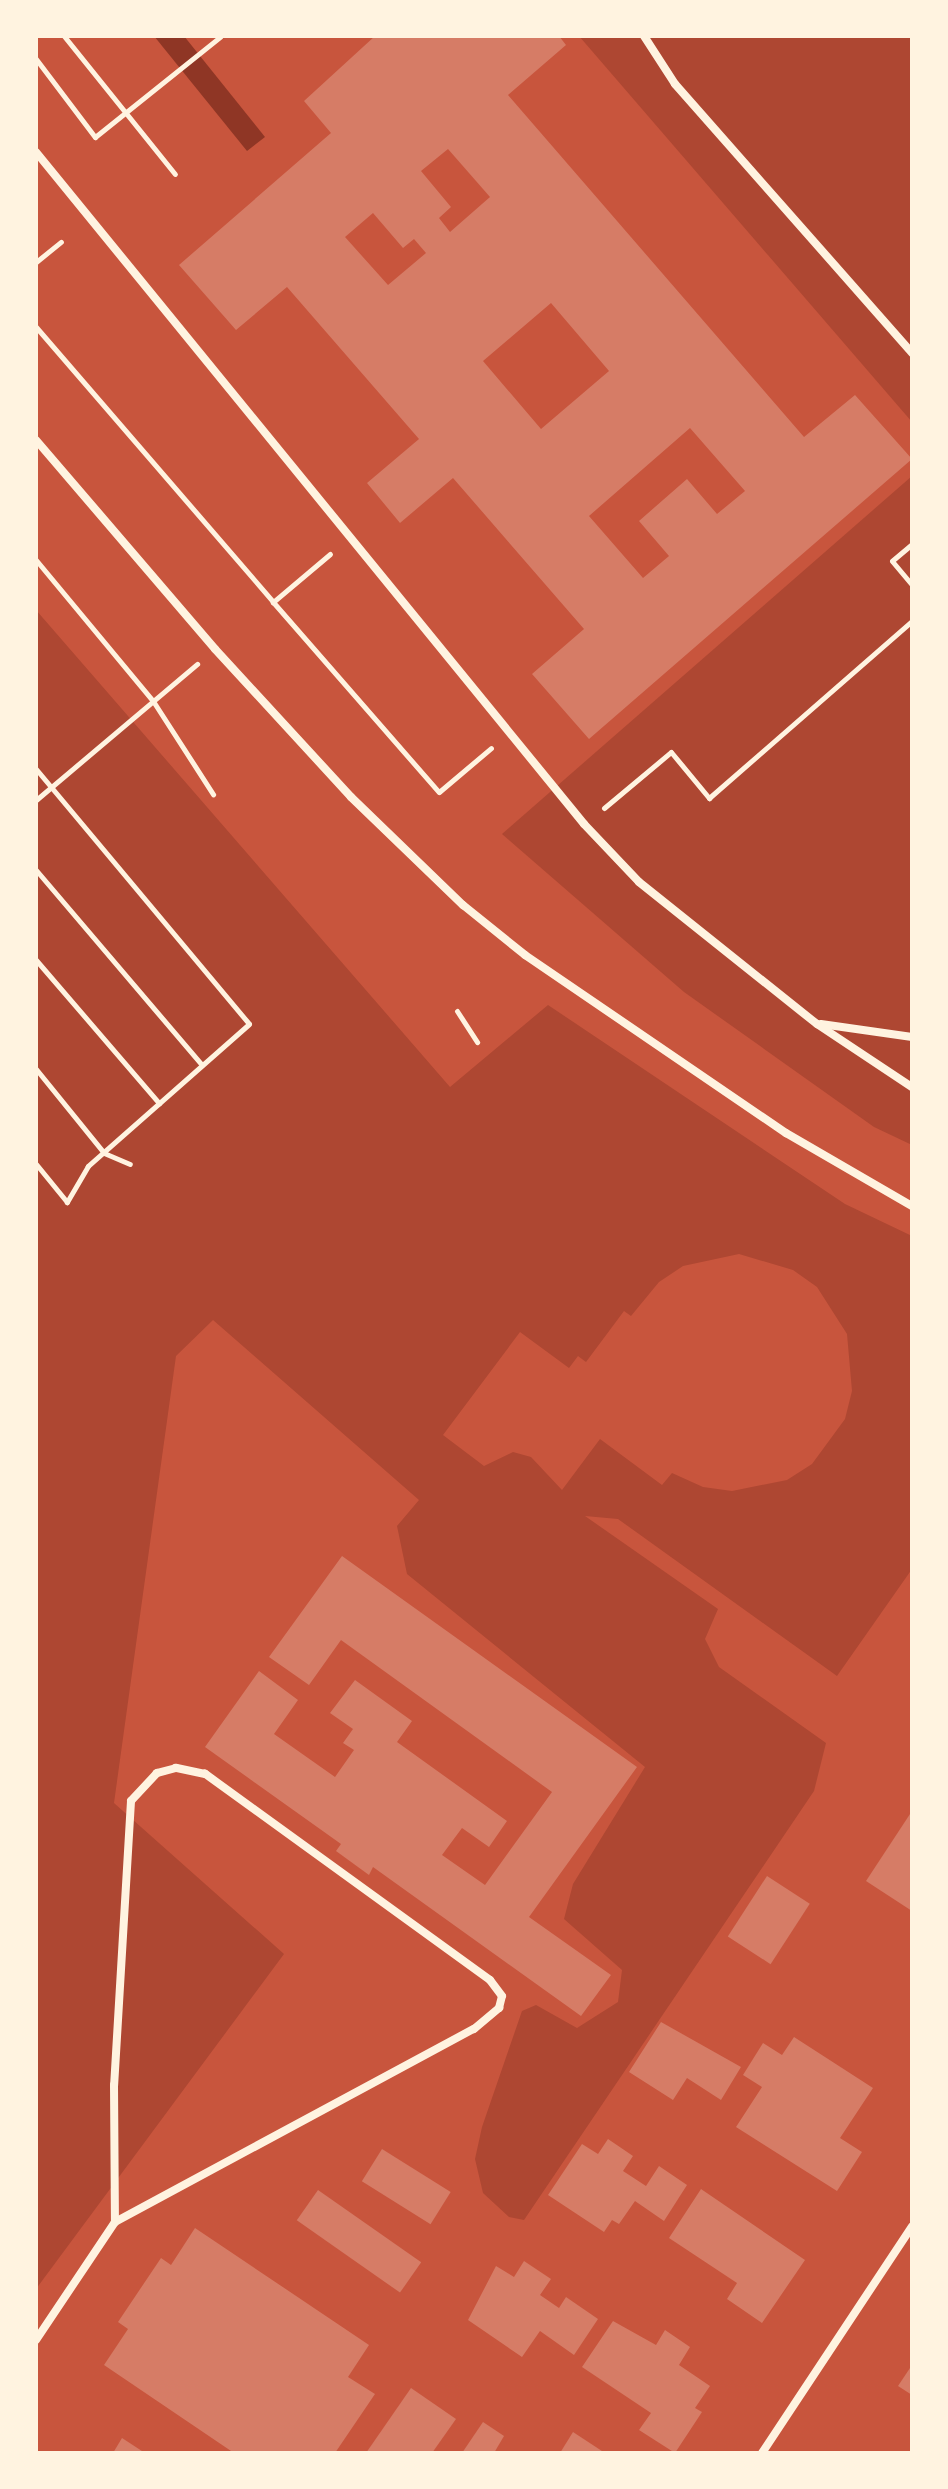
<!DOCTYPE html>
<style>
body{margin:0}
#map{position:relative;width:948px;height:2489px;overflow:hidden;background:#c8553d;font-family:Inter,sans-serif}
div>[style]{position:absolute}
.green>*{inset:0;background:#ae4732}
.water>*{inset:0;background:#8f3625}
.building>*{inset:0;background:#d67c66;transform-origin:0 0}
.path>*{height:5px;margin:-2.5px;padding:0 2.5px;transform-origin:2.5px;border-radius:2.5px;background:#fff3e0}
.minor>*{height:8px;margin:-4px;padding:0 4px;transform-origin:4px;border-radius:4px;background:#fff3e0}
span{translate:-50% -50%;white-space:nowrap;text-align:center;line-height:1.15;-webkit-text-stroke:8px #fff3e0;paint-order:stroke}
.frame{position:absolute;inset:0;border:38px solid #fff3e0;pointer-events:none}
</style>
<div id="map">
<div class="green">
<div style="clip-path:polygon(579px 36px,912px 36px,912px 422px)"></div>
<div style="clip-path:polygon(912px 476px,912px 1145px,874px 1127px,684px 992px,502px 834px)"></div>
<div style="clip-path:polygon(evenodd,36px 610px,450px 1087px,548px 1005px,845px 1204px,912px 1236px,912px 1569px,837px 1676px,618px 1519px,585px 1516px,718px 1609px,705px 1639px,719px 1667px,826px 1743px,814px 1791px,524px 2220px,509px 2217px,483px 2193px,475px 2159px,482px 2127px,522px 2011px,536px 2005px,577px 2028px,618px 2002px,622px 1970px,564px 1919px,573px 1884px,645px 1767px,407px 1574px,397px 1526px,419px 1500px,213px 1320px,176px 1356px,114px 1803px,284px 1954px,36px 2289px,36px 610px,739px 1254px,793px 1270px,817px 1287px,847px 1334px,852px 1391px,845px 1419px,812px 1464px,787px 1480px,732px 1491px,703px 1487px,672px 1473px,662px 1485px,600px 1439px,562px 1490px,531px 1457px,513px 1452px,484px 1466px,443px 1435px,520px 1332px,569px 1368px,578px 1356px,586px 1362px,624px 1311px,631px 1316px,659px 1282px,683px 1266px,739px 1254px)"></div>
</div>
<div class="water">
<div style="clip-path:polygon(154px 36px,184px 36px,265px 137px,247px 151px)"></div>
</div>
<div class="building">
<div style="clip-path:polygon(evenodd,375px 36px,559px 36px,566px 45px,508px 95px,804px 437px,855px 395px,912px 459px,589px 739px,532px 674px,584px 629px,453px 478px,400px 523px,367px 483px,419px 439px,287px 287px,236px 330px,179px 265px,331px 133px,304px 101px,375px 36px,448px 149px,490px 197px,450px 232px,439px 218px,451px 207px,421px 171px,448px 149px,375px 36px,373px 213px,403px 248px,414px 239px,426px 253px,388px 285px,345px 237px,373px 213px,375px 36px,551px 303px,609px 371px,541px 429px,483px 361px,551px 303px,375px 36px,690px 428px,745px 491px,717px 514px,687px 479px,639px 521px,669px 556px,643px 578px,589px 516px,690px 428px)"></div>
<div style="clip-path:polygon(342px 1556px,637px 1767px,529px 1917px,611px 1975px,581px 2016px,373px 1867px,369px 1875px,336px 1851px,341px 1844px,205px 1747px,259px 1671px,298px 1700px,274px 1734px,335px 1777px,354px 1750px,343px 1743px,353px 1729px,330px 1713px,355px 1680px,412px 1721px,397px 1742px,507px 1821px,489px 1847px,462px 1828px,442px 1855px,485px 1885px,552px 1792px,341px 1640px,309px 1685px,269px 1657px)"></div>
<div style="clip-path:polygon(912px 1811px,912px 1911px,866px 1881px)"></div>
<div style="left:767px;top:1876px;width:51px;height:72px;rotate:33deg"></div>
<div style="clip-path:polygon(661px 2022px,741px 2067px,721px 2100px,687px 2078px,673px 2100px,629px 2072px)"></div>
<div style="clip-path:polygon(794px 2037px,873px 2088px,840px 2138px,862px 2152px,837px 2191px,736px 2127px,762px 2087px,743px 2075px,763px 2043px,782px 2055px)"></div>
<div style="clip-path:polygon(608px 2139px,633px 2156px,623px 2171px,646px 2186px,659px 2166px,687px 2185px,664px 2221px,635px 2201px,619px 2224px,612px 2220px,604px 2232px,548px 2195px,582px 2144px,598px 2154px)"></div>
<div style="left:382px;top:2149px;width:81px;height:38px;rotate:32deg"></div>
<div style="clip-path:polygon(701px 2189px,805px 2260px,762px 2323px,727px 2299px,737px 2283px,669px 2238px)"></div>
<div style="left:318px;top:2190px;width:126px;height:37px;rotate:35deg"></div>
<div style="clip-path:polygon(195px 2228px,369px 2345px,348px 2377px,375px 2394px,335px 2453px,234px 2453px,104px 2365px,128px 2329px,118px 2322px,161px 2258px,171px 2265px)"></div>
<div style="clip-path:polygon(524px 2261px,551px 2279px,540px 2295px,559px 2308px,566px 2297px,598px 2319px,574px 2355px,540px 2331px,522px 2357px,468px 2320px,496px 2266px,514px 2277px)"></div>
<div style="clip-path:polygon(613px 2321px,656px 2345px,665px 2330px,690px 2347px,679px 2365px,710px 2386px,695px 2408px,702px 2412px,675px 2453px,639px 2430px,651px 2413px,582px 2367px)"></div>
<div style="clip-path:polygon(912px 2365px,912px 2395px,898px 2386px)"></div>
<div style="clip-path:polygon(411px 2388px,456px 2419px,432px 2453px,366px 2453px)"></div>
<div style="clip-path:polygon(483px 2422px,504px 2436px,494px 2453px,462px 2453px)"></div>
<div style="clip-path:polygon(573px 2432px,605px 2453px,560px 2453px)"></div>
<div style="clip-path:polygon(122px 2438px,145px 2453px,113px 2453px)"></div>
</div>
<div class="path">
<div style="left:64px;top:36px;width:177px;rotate:51.2deg"></div>
<div style="left:36px;top:59px;width:98px;rotate:52.9deg"></div>
<div style="left:95px;top:137px;width:161px;rotate:-38.7deg"></div>
<div style="left:36px;top:262px;width:32px;rotate:-39deg"></div>
<div style="left:36px;top:327px;width:363px;rotate:49.2deg"></div>
<div style="left:912px;top:544px;width:26px;rotate:140deg"></div>
<div style="left:892px;top:561px;width:31px;rotate:50deg"></div>
<div style="left:330px;top:554px;width:75px;rotate:139.9deg"></div>
<div style="left:273px;top:602px;width:252px;rotate:48.9deg"></div>
<div style="left:439px;top:792px;width:68px;rotate:-40.2deg"></div>
<div style="left:36px;top:560px;width:183px;rotate:50.3deg"></div>
<div style="left:153px;top:701px;width:111px;rotate:57.2deg"></div>
<div style="left:36px;top:769px;width:332px;rotate:50.1deg"></div>
<div style="left:249px;top:1024px;width:215px;rotate:138.6deg"></div>
<div style="left:88px;top:1166px;width:42px;rotate:120.3deg"></div>
<div style="left:67px;top:1202px;width:49px;rotate:-129.2deg"></div>
<div style="left:36px;top:800px;width:211px;rotate:-40.2deg"></div>
<div style="left:604px;top:808px;width:87px;rotate:-39.9deg"></div>
<div style="left:671px;top:752px;width:60px;rotate:50.4deg"></div>
<div style="left:709px;top:798px;width:269px;rotate:-41.1deg"></div>
<div style="left:36px;top:870px;width:256px;rotate:49.6deg"></div>
<div style="left:36px;top:960px;width:189px;rotate:49.3deg"></div>
<div style="left:457px;top:1011px;width:37px;rotate:57deg"></div>
<div style="left:36px;top:1069px;width:108px;rotate:51deg"></div>
<div style="left:104px;top:1153px;width:28px;rotate:23deg"></div>
</div>
<div class="minor">
<div style="left:644px;top:36px;width:57px;rotate:57.1deg"></div>
<div style="left:675px;top:84px;width:359px;rotate:48.6deg"></div>
<div style="left:36px;top:152px;width:867px;rotate:50.8deg"></div>
<div style="left:584px;top:824px;width:80px;rotate:46.5deg"></div>
<div style="left:639px;top:882px;width:228px;rotate:38.6deg"></div>
<div style="left:817px;top:1024px;width:114px;rotate:33.6deg"></div>
<div style="left:36px;top:440px;width:275px;rotate:49.4deg"></div>
<div style="left:215px;top:649px;width:201px;rotate:47.4deg"></div>
<div style="left:351px;top:797px;width:156px;rotate:44deg"></div>
<div style="left:463px;top:905px;width:80px;rotate:38.9deg"></div>
<div style="left:525px;top:955px;width:316px;rotate:34.3deg"></div>
<div style="left:786px;top:1133px;width:146px;rotate:30.1deg"></div>
<div style="left:821px;top:1024px;width:92px;rotate:8.1deg"></div>
<div style="left:36px;top:2340px;width:142px;rotate:-56.2deg"></div>
<div style="left:115px;top:2222px;width:408px;rotate:-28.3deg"></div>
<div style="left:474px;top:2029px;width:33px;rotate:-40deg"></div>
<div style="left:499px;top:2008px;width:12px;rotate:-76deg"></div>
<div style="left:502px;top:1996px;width:20px;rotate:-127deg"></div>
<div style="left:490px;top:1980px;width:352px;rotate:-144.1deg"></div>
<div style="left:205px;top:1774px;width:30px;rotate:-168deg"></div>
<div style="left:176px;top:1768px;width:20px;rotate:165deg"></div>
<div style="left:157px;top:1773px;width:38px;rotate:133deg"></div>
<div style="left:131px;top:1801px;width:285px;rotate:93.4deg"></div>
<div style="left:114px;top:2085px;width:137px;rotate:89.6deg"></div>
<div style="left:762px;top:2453px;width:272px;rotate:-56.5deg"></div>
</div>
<div class="frame"></div>
</div>
